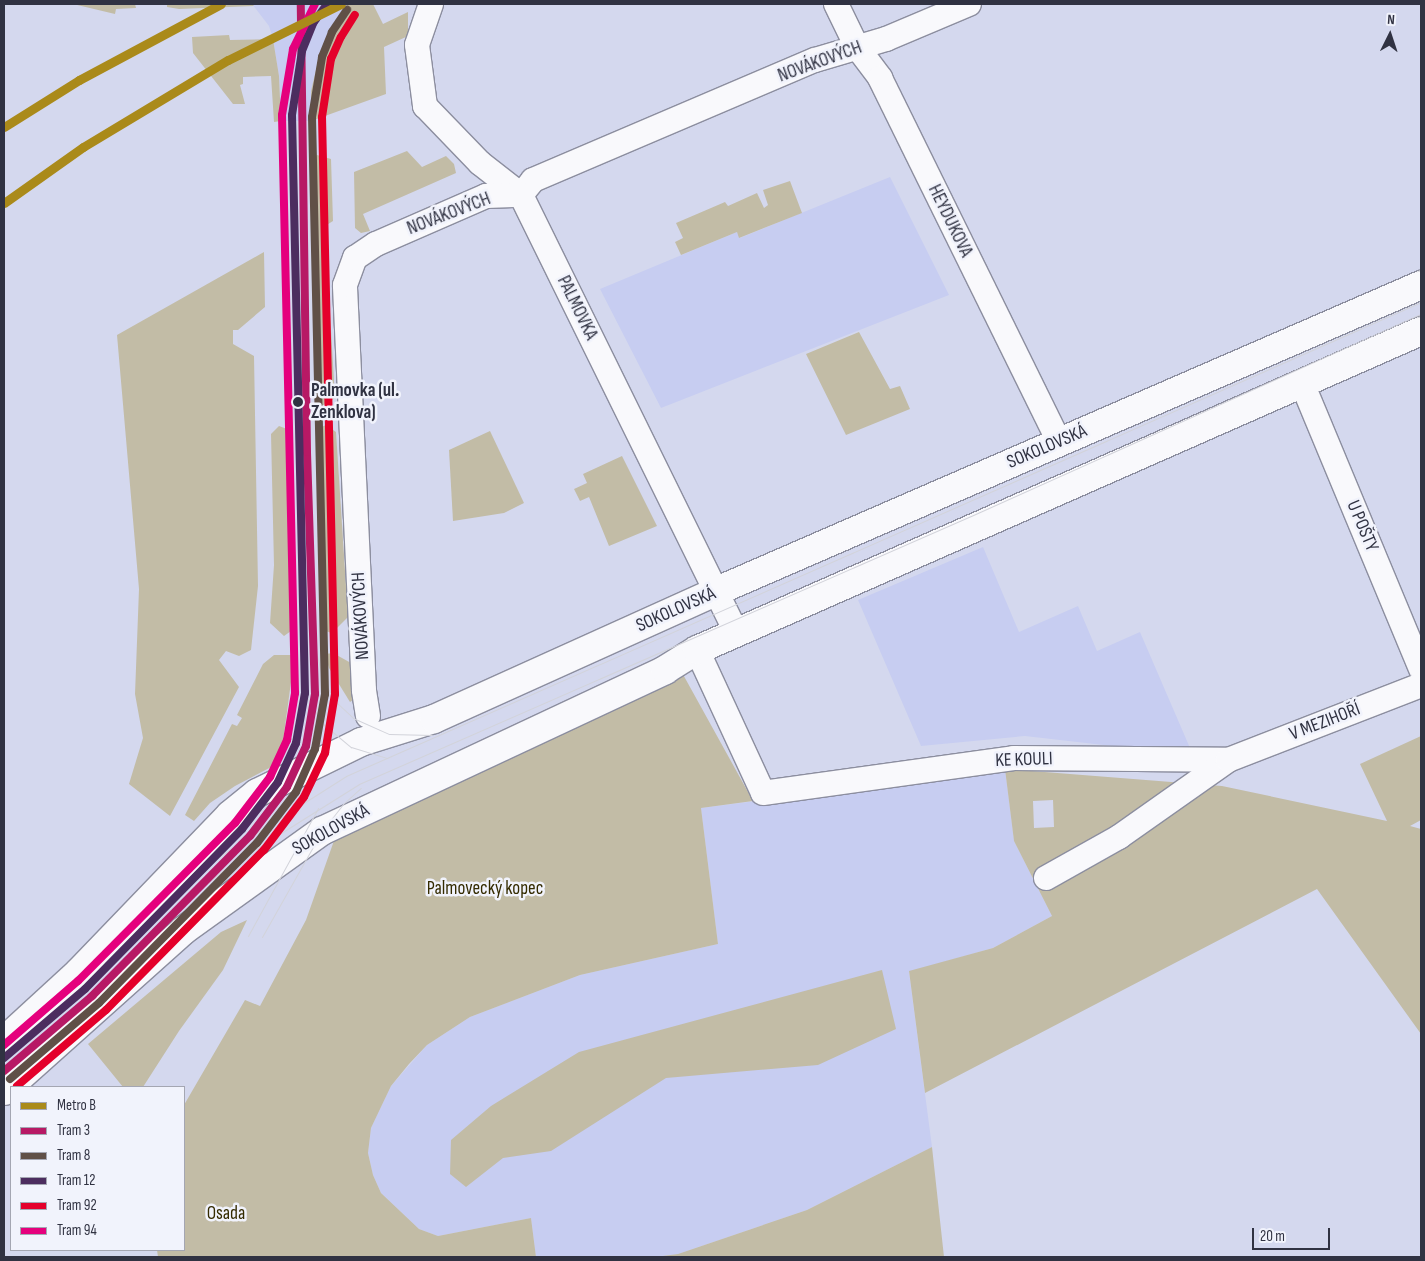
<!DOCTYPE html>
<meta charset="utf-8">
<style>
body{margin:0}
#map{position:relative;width:1425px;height:1261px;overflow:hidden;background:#d4d8ee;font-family:"Sofia Sans Condensed",sans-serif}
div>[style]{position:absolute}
.built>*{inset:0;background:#c7cdf1}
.green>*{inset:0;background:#c2bca6}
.roads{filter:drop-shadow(1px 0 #8c8e9f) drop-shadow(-1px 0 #8c8e9f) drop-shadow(0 1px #8c8e9f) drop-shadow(0 -1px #8c8e9f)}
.street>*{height:24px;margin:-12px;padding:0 12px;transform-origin:12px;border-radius:12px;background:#f9f9fc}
.secondary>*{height:28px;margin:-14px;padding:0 14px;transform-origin:14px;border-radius:14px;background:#f9f9fc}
.tram>*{height:1px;margin:-0.5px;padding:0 0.5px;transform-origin:0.5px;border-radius:0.5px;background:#d2d3da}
.tram-1>*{height:8px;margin:-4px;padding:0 4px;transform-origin:4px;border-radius:4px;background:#b71965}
.tram-2>*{height:8px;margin:-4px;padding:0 4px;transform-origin:4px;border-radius:4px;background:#605047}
.tram-3>*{height:8px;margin:-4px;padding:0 4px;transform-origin:4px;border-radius:4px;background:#4c2d5f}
.tram-4>*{height:8px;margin:-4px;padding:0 4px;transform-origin:4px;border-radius:4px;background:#e4002b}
.tram-5>*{height:8px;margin:-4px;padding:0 4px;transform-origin:4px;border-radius:4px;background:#e5007d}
.metro-1>*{height:9px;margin:-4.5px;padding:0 4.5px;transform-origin:4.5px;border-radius:4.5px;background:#aa8a1a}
.dots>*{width:14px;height:14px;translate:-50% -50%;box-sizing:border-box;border:2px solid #f1f3fc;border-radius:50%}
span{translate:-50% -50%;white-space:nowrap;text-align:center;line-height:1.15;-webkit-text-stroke:5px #f1f3fc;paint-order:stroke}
.street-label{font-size:19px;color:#303242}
.stop-label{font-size:19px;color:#303242;font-weight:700}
.left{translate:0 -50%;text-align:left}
.park-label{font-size:19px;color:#342b00}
.frame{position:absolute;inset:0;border:5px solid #303242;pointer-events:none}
.legend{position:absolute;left:10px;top:1086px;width:175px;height:165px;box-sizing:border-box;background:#f1f3fc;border:1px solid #a4a6b2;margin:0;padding:6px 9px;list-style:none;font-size:15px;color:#303242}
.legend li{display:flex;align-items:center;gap:10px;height:25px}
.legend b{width:25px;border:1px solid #a4a6b2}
.north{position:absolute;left:1365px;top:10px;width:50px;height:50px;-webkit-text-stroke:4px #f1f3fc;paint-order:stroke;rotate:4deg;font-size:14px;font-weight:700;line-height:20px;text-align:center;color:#303242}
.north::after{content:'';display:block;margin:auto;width:18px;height:22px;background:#303242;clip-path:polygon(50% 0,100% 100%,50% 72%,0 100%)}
.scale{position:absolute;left:1252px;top:1228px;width:78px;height:22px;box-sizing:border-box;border:2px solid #303242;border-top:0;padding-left:6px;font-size:15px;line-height:18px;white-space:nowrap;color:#303242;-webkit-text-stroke:4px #f1f3fc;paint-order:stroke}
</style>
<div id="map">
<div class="built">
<div style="clip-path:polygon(252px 4px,348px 4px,325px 41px,311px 91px,311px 121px,281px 121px,279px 76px,273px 39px,269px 26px)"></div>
<div style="clip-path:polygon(890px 177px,949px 295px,661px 408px,600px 289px,737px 232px,740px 238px)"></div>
<div style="clip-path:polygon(983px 547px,1019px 632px,1078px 606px,1097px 651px,1140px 632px,1190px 748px,1156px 751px,1025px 736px,921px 746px,858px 600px)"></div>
<div style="clip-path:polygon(1005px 769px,1014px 841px,1052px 916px,993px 948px,909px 972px,932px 1147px,807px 1210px,678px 1254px,655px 1257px,536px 1257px,531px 1218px,438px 1236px,419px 1229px,381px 1193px,373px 1175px,368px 1153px,371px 1128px,391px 1086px,427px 1045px,470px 1017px,580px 975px,718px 944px,701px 808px)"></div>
</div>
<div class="green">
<div style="clip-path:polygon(73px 4px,135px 4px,136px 8px,116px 9px,115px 14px)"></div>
<div style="clip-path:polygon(167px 4px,252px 4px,254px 6px,179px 9px,167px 7px)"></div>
<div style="clip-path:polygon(348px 4px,373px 4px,383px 24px,408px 12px,408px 36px,384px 47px,386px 94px,311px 121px,311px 91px,319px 57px,334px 25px)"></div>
<div style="clip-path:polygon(229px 35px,230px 40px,273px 39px,279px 76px,281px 121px,274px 122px,271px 76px,243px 77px,243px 84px,240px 85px,245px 104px,233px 104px,193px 53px,192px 37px)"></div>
<div style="clip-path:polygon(407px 151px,422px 167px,446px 156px,454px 164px,456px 173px,363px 214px,370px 231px,361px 233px,355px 228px,354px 172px)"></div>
<div style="clip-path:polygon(317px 155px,331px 159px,333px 221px,325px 226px,335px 398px,322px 406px,317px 402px,311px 158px)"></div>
<div style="clip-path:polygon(790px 181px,802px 213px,739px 238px,737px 232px,681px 255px,675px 242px,683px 238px,676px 223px,725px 202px,728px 206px,757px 193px,764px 208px,768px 205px,763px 190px)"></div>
<div style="clip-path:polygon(264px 252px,265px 307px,238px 330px,233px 330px,233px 344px,254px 356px,258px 586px,251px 650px,239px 656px,226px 651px,219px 660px,239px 687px,170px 816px,129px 784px,143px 738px,135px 694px,139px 589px,117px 335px)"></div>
<div style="clip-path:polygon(859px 332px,890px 389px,900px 386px,910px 409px,846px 435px,806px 354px)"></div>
<div style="clip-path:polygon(326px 425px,336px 432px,348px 617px,332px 633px,322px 630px,317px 429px)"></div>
<div style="clip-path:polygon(279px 426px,287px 429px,291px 631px,284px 636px,270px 623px,274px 565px,271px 434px)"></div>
<div style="clip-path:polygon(490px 431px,524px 503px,504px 513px,453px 521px,449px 450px)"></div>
<div style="clip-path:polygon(622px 456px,657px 526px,609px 546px,589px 497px,580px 501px,574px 489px,587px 483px,583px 474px)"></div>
<div style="clip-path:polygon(333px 653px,351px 663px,353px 700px,350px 702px,329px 668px,325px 654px)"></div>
<div style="clip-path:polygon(274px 655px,291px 655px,291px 682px,283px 741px,273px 766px,235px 786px,210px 803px,194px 821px,185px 815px,232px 724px,237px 726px,242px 718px,237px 715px,263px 664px)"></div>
<div style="clip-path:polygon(680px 669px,753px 801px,701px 808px,718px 944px,580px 975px,470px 1017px,427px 1045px,409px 1064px,391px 1086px,371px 1128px,368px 1153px,373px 1175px,381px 1193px,419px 1229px,438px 1236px,531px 1218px,536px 1257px,158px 1257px,157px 1250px,184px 1250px,184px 1105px,245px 1000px,260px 1006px,306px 920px,336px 835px)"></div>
<div style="clip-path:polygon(evenodd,1421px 736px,1421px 820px,1410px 826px,1421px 829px,1421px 1034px,1317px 889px,925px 1093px,909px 971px,993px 948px,1052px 916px,1014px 841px,1005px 769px,1222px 786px,1387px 821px,1360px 764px,1421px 736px,1053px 800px,1054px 827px,1034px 828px,1033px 801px,1053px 800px)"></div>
<div style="clip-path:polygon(247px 920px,223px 970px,179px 1031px,143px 1087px,123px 1087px,88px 1044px,221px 932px)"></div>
<div style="clip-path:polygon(882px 970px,896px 1029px,818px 1065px,666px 1078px,551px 1151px,503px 1158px,466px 1187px,450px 1174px,451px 1140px,491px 1106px,579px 1052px)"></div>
<div style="clip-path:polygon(932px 1147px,944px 1257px,655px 1257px,678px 1254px,807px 1210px)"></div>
</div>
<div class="roads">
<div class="street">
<div style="left:431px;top:4px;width:43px;rotate:108.9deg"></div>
<div style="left:417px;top:45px;width:62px;rotate:82.5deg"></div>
<div style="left:425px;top:106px;width:79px;rotate:46deg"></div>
<div style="left:480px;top:163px;width:52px;rotate:38deg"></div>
<div style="left:521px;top:195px;width:487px;rotate:63.8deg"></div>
<div style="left:836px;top:4px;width:48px;rotate:64deg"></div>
<div style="left:857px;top:47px;width:39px;rotate:53deg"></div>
<div style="left:880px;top:78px;width:406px;rotate:63.8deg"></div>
<div style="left:521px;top:195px;width:19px;rotate:-51deg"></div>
<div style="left:533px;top:180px;width:306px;rotate:-23.1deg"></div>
<div style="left:815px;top:60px;width:74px;rotate:-16.5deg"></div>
<div style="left:886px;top:39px;width:90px;rotate:-22.9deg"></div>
<div style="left:1302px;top:383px;width:310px;rotate:67.4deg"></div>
<div style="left:697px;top:650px;width:157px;rotate:65.2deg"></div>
<div style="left:763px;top:793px;width:253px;rotate:-7.9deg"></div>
<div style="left:1014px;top:758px;width:214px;rotate:0.5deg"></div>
<div style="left:368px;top:716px;width:26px;rotate:-99deg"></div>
<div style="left:364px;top:690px;width:405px;rotate:-92.7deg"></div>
<div style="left:345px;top:285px;width:29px;rotate:-70deg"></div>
<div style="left:355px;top:258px;width:25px;rotate:-34deg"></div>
<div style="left:376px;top:244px;width:120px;rotate:-23.6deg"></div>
<div style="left:486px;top:196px;width:35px;rotate:-2deg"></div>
<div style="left:1046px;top:878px;width:84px;rotate:-29.3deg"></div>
<div style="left:1119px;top:837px;width:133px;rotate:-35.2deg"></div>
<div style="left:1228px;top:760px;width:207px;rotate:-21.2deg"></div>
</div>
<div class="secondary">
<div style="left:4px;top:1041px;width:102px;rotate:-42.6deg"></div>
<div style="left:79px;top:972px;width:218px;rotate:-46.1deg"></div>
<div style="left:230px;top:815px;width:35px;rotate:-39deg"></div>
<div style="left:257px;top:793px;width:116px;rotate:-26.1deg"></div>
<div style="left:361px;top:742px;width:77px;rotate:-17.5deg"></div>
<div style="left:434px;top:719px;width:311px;rotate:-24.3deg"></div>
<div style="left:717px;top:591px;width:768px;rotate:-23.49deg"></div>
<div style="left:4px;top:1091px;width:241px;rotate:-41.8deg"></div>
<div style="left:184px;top:930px;width:170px;rotate:-35.7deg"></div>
<div style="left:322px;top:831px;width:379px;rotate:-25.1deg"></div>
<div style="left:665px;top:670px;width:38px;rotate:-32deg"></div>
<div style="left:697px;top:650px;width:791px;rotate:-23.78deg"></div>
</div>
</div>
<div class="tram">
<div style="left:312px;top:638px;width:46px;rotate:74.7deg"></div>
<div style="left:324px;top:682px;width:23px;rotate:59deg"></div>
<div style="left:336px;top:702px;width:23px;rotate:43deg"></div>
<div style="left:353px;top:718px;width:39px;rotate:24deg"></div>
<div style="left:389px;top:734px;width:43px;rotate:1.3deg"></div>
<div style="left:300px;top:658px;width:40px;rotate:80deg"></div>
<div style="left:307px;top:697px;width:30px;rotate:60deg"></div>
<div style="left:322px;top:723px;width:38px;rotate:40deg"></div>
<div style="left:351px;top:747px;width:38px;rotate:17deg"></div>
<div style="left:182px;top:887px;width:45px;rotate:-39.6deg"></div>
<div style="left:217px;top:858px;width:153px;rotate:-32.4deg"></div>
<div style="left:346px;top:776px;width:1175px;rotate:-23.79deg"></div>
<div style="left:195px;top:893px;width:45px;rotate:-38.7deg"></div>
<div style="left:230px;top:865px;width:152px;rotate:-32.1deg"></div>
<div style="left:359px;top:784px;width:668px;rotate:-23.65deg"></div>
<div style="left:971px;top:516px;width:493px;rotate:-24.2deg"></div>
<div style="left:248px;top:936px;width:146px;rotate:-61.3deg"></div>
<div style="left:262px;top:937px;width:122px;rotate:-60.5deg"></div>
<div style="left:322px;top:831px;width:34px;rotate:-52deg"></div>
<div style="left:343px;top:804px;width:24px;rotate:-42deg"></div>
</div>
<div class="tram-1">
<div style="left:4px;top:1071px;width:116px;rotate:-40.4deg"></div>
<div style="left:92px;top:996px;width:225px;rotate:-45.4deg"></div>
<div style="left:250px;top:836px;width:61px;rotate:-52.9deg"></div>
<div style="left:287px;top:787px;width:45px;rotate:-65.1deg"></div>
<div style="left:306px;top:746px;width:53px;rotate:-80.2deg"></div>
<div style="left:315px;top:694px;width:242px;rotate:-91.9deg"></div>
<div style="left:307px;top:452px;width:448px;rotate:-90.8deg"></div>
</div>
<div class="tram-2">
<div style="left:10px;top:1079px;width:117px;rotate:-40.5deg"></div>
<div style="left:99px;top:1003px;width:225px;rotate:-45.4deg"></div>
<div style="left:257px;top:843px;width:64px;rotate:-52.6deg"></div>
<div style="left:296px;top:792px;width:47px;rotate:-66.2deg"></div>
<div style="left:315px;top:749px;width:56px;rotate:-79.7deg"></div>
<div style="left:325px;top:694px;width:577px;rotate:-91.29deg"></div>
<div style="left:312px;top:117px;width:61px;rotate:-80.5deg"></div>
<div style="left:322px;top:57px;width:27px;rotate:-68deg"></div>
<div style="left:332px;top:32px;width:27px;rotate:-56deg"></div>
</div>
<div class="tram-3">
<div style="left:4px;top:1058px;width:106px;rotate:-40.4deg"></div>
<div style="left:85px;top:989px;width:224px;rotate:-45.5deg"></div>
<div style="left:242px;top:829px;width:59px;rotate:-52.5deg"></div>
<div style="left:278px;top:782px;width:43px;rotate:-65.2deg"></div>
<div style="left:296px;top:743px;width:51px;rotate:-79.8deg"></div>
<div style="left:305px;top:693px;width:578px;rotate:-91.29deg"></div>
<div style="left:292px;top:115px;width:65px;rotate:-81.1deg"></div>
<div style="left:302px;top:51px;width:31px;rotate:-68deg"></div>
<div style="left:314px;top:22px;width:22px;rotate:-54deg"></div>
</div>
<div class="tram-4">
<div style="left:17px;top:1086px;width:117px;rotate:-40.5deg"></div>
<div style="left:106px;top:1010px;width:225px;rotate:-45.4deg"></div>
<div style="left:264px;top:850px;width:66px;rotate:-53deg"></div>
<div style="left:304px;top:797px;width:49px;rotate:-64.5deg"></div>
<div style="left:325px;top:753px;width:60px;rotate:-80.4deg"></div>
<div style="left:335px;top:694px;width:577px;rotate:-91.29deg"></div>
<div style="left:322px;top:117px;width:59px;rotate:-81.2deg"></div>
<div style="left:331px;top:59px;width:24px;rotate:-66deg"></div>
<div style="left:341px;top:37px;width:26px;rotate:-58deg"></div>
</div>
<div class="tram-5">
<div style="left:4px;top:1045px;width:98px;rotate:-40.9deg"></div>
<div style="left:78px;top:981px;width:223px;rotate:-45.2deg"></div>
<div style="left:235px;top:823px;width:58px;rotate:-52.7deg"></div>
<div style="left:270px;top:777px;width:41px;rotate:-65.3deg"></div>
<div style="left:287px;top:740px;width:48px;rotate:-80.3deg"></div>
<div style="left:295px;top:693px;width:578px;rotate:-91.29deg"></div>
<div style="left:282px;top:115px;width:67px;rotate:-80.5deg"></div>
<div style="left:293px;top:49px;width:50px;rotate:-63.9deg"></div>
</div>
<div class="metro-1">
<div style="left:4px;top:127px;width:89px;rotate:-32.1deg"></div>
<div style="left:79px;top:80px;width:161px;rotate:-28.2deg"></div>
<div style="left:4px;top:203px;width:97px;rotate:-35.3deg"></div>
<div style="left:83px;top:147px;width:169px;rotate:-31deg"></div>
<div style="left:228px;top:60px;width:126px;rotate:-26.4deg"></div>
</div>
<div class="dots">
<div style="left:298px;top:402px;background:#303242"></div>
</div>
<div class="street-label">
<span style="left:820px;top:62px;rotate:-20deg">NOVÁKOVÝCH</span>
<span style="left:449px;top:214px;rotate:-21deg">NOVÁKOVÝCH</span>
<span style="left:950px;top:221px;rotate:64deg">HEYDUKOVA</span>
<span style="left:577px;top:308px;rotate:64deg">PALMOVKA</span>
<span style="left:1047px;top:447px;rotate:-23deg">SOKOLOVSKÁ</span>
<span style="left:1362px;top:526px;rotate:67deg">U POŠTY</span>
<span style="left:676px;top:610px;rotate:-24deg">SOKOLOVSKÁ</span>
<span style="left:361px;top:616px;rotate:-93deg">NOVÁKOVÝCH</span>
<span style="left:1325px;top:722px;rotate:-21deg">V MEZIHOŘÍ</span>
<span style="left:1024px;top:760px;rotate:-2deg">KE KOULI</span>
<span style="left:331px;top:830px;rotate:-29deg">SOKOLOVSKÁ</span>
</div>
<div class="stop-label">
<span class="left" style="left:311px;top:402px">Palmovka (ul.<br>Zenklova)</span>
</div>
<div class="park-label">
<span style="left:485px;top:889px">Palmovecký kopec</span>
<span style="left:226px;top:1214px">Osada</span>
</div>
<div class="frame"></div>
<ul class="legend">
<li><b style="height:6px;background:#aa8a1a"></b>Metro B</li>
<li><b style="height:6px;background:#b71965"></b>Tram 3</li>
<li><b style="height:6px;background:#605047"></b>Tram 8</li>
<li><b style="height:6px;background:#4c2d5f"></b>Tram 12</li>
<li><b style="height:6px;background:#e4002b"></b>Tram 92</li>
<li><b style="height:6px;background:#e5007d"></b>Tram 94</li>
</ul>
<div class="north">N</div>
<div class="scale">20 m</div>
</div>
